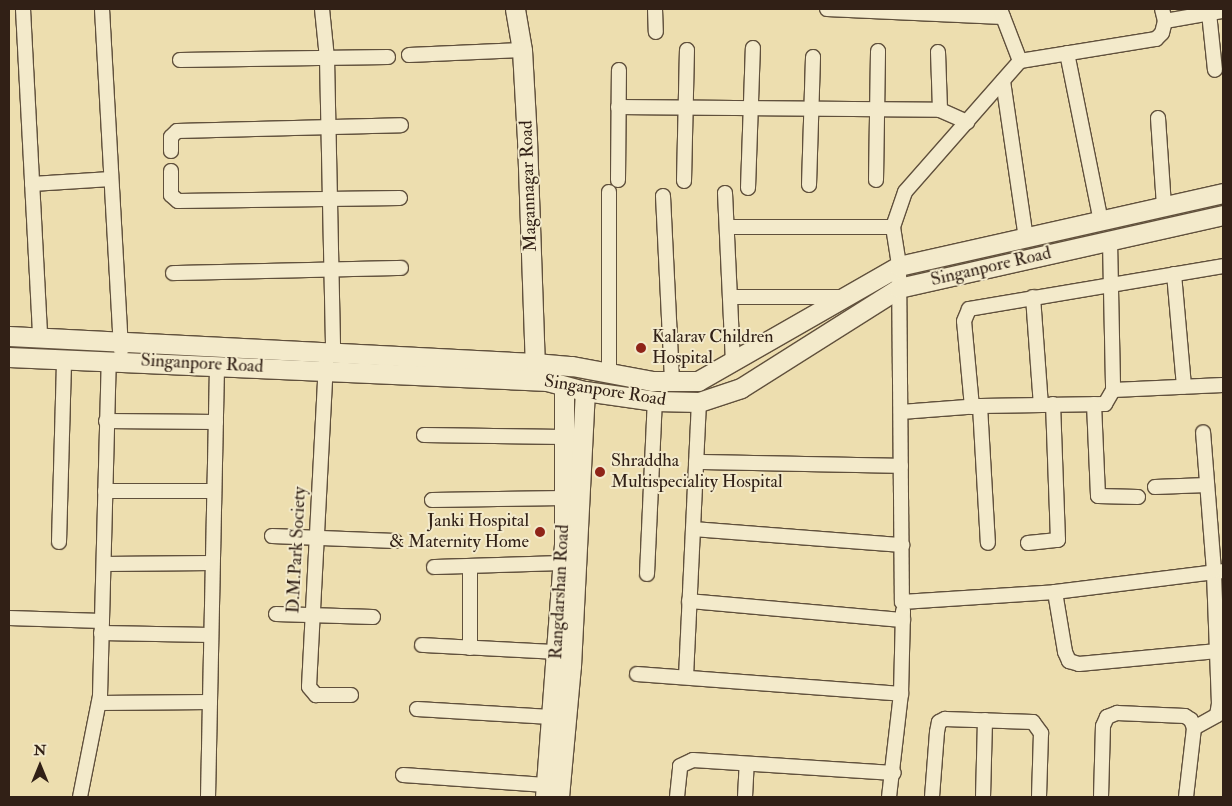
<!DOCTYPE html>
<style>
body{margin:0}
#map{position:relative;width:1232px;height:806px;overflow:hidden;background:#eddeaf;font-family:"IM FELL Double Pica",serif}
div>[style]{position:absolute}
.roads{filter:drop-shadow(1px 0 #60503c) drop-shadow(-1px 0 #60503c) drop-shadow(0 1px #60503c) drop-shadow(0 -1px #60503c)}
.street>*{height:14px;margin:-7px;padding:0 7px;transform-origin:7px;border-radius:7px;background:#f3eacb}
.secondary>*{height:19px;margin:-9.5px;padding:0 9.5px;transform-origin:9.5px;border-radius:9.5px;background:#f3eacb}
.dots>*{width:14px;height:14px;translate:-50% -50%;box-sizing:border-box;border:2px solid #f3eacb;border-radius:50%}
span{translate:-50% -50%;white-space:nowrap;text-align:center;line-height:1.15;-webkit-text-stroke:4px #f3eacb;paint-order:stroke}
.street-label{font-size:18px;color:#312016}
.poi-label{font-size:18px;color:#312016}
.left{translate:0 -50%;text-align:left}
.right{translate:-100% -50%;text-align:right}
.frame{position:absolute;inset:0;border:10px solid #312016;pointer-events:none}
.north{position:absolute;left:15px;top:741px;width:50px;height:50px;-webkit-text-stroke:4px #f3eacb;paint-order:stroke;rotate:0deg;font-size:14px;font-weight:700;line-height:20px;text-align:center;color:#312016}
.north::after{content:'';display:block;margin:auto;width:18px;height:22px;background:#312016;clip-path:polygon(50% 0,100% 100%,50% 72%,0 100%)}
</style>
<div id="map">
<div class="roads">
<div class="street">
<div style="left:23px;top:9px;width:327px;rotate:87deg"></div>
<div style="left:102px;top:9px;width:342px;rotate:86.8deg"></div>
<div style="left:322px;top:9px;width:49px;rotate:84.2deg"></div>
<div style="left:327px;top:58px;width:294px;rotate:88.8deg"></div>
<div style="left:655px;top:9px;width:23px;rotate:88deg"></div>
<div style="left:827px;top:9px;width:176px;rotate:2.6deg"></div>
<div style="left:1000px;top:9px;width:56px;rotate:69deg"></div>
<div style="left:1020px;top:61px;width:174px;rotate:131.3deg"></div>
<div style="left:905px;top:192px;width:37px;rotate:109deg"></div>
<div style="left:893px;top:227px;width:39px;rotate:81deg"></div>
<div style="left:899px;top:266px;width:336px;rotate:89.5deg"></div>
<div style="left:902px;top:602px;width:153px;rotate:-3.7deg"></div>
<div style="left:1055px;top:592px;width:169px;rotate:-7.1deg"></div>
<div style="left:1209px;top:13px;width:57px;rotate:84deg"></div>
<div style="left:1165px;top:21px;width:59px;rotate:-9.8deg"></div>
<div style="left:938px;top:52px;width:58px;rotate:88deg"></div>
<div style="left:1067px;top:53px;width:172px;rotate:78.6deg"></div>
<div style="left:409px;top:55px;width:113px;rotate:-2.5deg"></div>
<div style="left:180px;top:60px;width:208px;rotate:-0.8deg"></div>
<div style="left:1020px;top:61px;width:138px;rotate:-9.2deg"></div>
<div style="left:1156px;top:39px;width:8px;rotate:-45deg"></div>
<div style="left:1162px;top:33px;width:12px;rotate:-76deg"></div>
<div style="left:1165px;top:21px;width:12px;rotate:-104deg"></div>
<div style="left:1003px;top:81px;width:160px;rotate:81.7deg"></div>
<div style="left:618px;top:107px;width:322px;rotate:0.5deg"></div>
<div style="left:940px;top:110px;width:30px;rotate:24deg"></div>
<div style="left:1158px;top:118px;width:89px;rotate:86.1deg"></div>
<div style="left:171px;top:151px;width:14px;rotate:-90deg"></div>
<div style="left:171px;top:137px;width:8px;rotate:-45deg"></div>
<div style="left:177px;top:131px;width:224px;rotate:-1.5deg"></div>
<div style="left:171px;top:171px;width:24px;rotate:90deg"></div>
<div style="left:171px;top:195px;width:9px;rotate:41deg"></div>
<div style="left:178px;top:201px;width:222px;rotate:-0.8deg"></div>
<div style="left:618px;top:180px;width:110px;rotate:-89.5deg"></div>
<div style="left:876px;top:180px;width:129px;rotate:-89.1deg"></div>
<div style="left:684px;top:181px;width:131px;rotate:-88.7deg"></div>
<div style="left:32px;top:184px;width:79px;rotate:-3.6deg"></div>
<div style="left:809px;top:185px;width:128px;rotate:-88.2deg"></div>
<div style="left:748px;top:188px;width:140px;rotate:-88deg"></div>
<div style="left:609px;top:192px;width:181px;rotate:90deg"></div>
<div style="left:725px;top:193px;width:168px;rotate:87.3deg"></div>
<div style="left:663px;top:196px;width:187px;rotate:87.2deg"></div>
<div style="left:727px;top:227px;width:166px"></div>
<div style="left:1110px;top:241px;width:149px;rotate:88.8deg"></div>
<div style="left:173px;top:273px;width:228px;rotate:-1.3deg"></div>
<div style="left:1174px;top:274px;width:113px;rotate:84.9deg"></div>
<div style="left:730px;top:297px;width:112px"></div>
<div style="left:1033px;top:297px;width:108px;rotate:85.8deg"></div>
<div style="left:326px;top:362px;width:325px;rotate:93deg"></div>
<div style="left:309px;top:687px;width:11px;rotate:49deg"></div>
<div style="left:316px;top:695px;width:35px"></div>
<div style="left:1094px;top:404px;width:92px;rotate:87.5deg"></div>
<div style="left:1098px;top:496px;width:40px;rotate:1.4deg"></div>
<div style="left:980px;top:406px;width:137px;rotate:86.7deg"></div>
<div style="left:972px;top:407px;width:86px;rotate:-95.3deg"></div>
<div style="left:964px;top:321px;width:13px;rotate:-67deg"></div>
<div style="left:969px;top:309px;width:258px;rotate:-9.6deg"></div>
<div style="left:901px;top:412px;width:79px;rotate:-4.3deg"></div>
<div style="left:980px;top:406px;width:125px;rotate:-0.9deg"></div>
<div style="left:1105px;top:404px;width:16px;rotate:-60deg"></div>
<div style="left:1113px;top:390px;width:110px;rotate:-2.6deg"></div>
<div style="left:106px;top:421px;width:110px;rotate:0.5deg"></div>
<div style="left:424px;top:435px;width:140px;rotate:0.8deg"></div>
<div style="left:696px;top:462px;width:205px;rotate:1.1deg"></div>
<div style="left:1155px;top:487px;width:52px;rotate:-2.2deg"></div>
<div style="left:105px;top:491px;width:109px"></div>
<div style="left:432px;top:500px;width:132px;rotate:-0.9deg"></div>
<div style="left:693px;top:529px;width:210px;rotate:4.4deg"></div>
<div style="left:272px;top:536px;width:123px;rotate:2.3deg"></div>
<div style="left:59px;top:542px;width:184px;rotate:-88.4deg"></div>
<div style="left:1028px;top:543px;width:30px;rotate:-6deg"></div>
<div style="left:1058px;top:540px;width:136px;rotate:-92.1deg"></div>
<div style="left:104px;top:564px;width:108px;rotate:-0.5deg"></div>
<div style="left:470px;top:566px;width:82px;rotate:90deg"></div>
<div style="left:434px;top:567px;width:129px;rotate:-1.8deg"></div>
<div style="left:647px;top:574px;width:173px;rotate:-87.4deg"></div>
<div style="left:1055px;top:592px;width:61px;rotate:80.5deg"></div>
<div style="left:1065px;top:652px;width:10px;rotate:66deg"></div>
<div style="left:1069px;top:661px;width:10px;rotate:17deg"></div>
<div style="left:1079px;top:664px;width:139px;rotate:-5.4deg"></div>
<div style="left:689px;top:601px;width:215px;rotate:5.1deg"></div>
<div style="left:276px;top:614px;width:97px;rotate:1.8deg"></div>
<div style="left:9px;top:618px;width:93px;rotate:1.8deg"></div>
<div style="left:101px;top:633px;width:110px;rotate:1deg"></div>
<div style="left:422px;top:645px;width:134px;rotate:3deg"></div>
<div style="left:637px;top:674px;width:265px;rotate:4.3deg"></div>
<div style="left:686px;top:677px;width:275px;rotate:-87.3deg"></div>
<div style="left:99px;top:703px;width:111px;rotate:-0.5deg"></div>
<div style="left:417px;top:709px;width:134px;rotate:3.4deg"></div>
<div style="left:1194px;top:728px;width:26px;rotate:-29deg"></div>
<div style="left:1217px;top:715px;width:11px;rotate:-80deg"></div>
<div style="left:1219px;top:704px;width:133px;rotate:-92.2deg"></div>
<div style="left:1214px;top:571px;width:139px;rotate:-94.5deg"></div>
<div style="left:403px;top:775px;width:143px;rotate:4deg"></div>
<div style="left:80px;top:797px;width:103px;rotate:-78.8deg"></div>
<div style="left:100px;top:696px;width:336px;rotate:-88.5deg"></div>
<div style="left:208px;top:797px;width:431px;rotate:-88.8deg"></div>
<div style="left:677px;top:797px;width:31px;rotate:-84deg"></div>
<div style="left:680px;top:766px;width:14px;rotate:-25deg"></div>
<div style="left:693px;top:760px;width:201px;rotate:3.7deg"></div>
<div style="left:745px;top:797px;width:33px;rotate:-87deg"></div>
<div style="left:889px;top:797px;width:104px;rotate:-83.4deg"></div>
<div style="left:901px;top:694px;width:83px;rotate:-88.6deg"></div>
<div style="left:932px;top:797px;width:65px;rotate:-85.6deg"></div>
<div style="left:937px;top:732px;width:10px;rotate:-79deg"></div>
<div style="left:939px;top:722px;width:7px;rotate:-27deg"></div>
<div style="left:945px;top:719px;width:88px;rotate:2deg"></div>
<div style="left:1033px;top:722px;width:14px;rotate:54deg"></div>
<div style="left:1041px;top:733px;width:64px;rotate:91.8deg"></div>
<div style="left:983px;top:797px;width:77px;rotate:-88.5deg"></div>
<div style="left:1101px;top:797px;width:71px;rotate:-88.4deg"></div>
<div style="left:1103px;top:726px;width:10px;rotate:-66deg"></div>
<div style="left:1107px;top:717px;width:11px;rotate:-22deg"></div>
<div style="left:1117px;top:713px;width:68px;rotate:2.5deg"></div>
<div style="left:1185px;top:716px;width:7px;rotate:34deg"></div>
<div style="left:1191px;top:720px;width:9px;rotate:69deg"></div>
<div style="left:1194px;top:728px;width:69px;rotate:96.6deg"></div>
</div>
<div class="secondary">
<div style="left:515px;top:9px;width:42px;rotate:80.3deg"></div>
<div style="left:522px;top:50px;width:89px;rotate:86.8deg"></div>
<div style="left:527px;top:139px;width:224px;rotate:88deg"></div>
<div style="left:9px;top:336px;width:527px;rotate:2.94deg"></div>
<div style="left:535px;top:363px;width:37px;rotate:5deg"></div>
<div style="left:572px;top:366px;width:81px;rotate:10.6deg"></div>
<div style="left:652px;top:381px;width:46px"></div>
<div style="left:698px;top:381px;width:232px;rotate:-29.8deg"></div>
<div style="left:899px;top:266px;width:332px;rotate:-12.7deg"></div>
<div style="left:9px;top:357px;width:539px;rotate:2.55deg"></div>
<div style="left:547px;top:381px;width:39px;rotate:15deg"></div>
<div style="left:585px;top:391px;width:71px;rotate:8.1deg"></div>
<div style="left:655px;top:401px;width:44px;rotate:1.3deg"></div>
<div style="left:699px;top:402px;width:44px;rotate:-18.4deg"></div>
<div style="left:741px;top:388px;width:187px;rotate:-32.3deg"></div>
<div style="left:899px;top:288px;width:332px;rotate:-12.7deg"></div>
<div style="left:545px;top:797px;width:255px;rotate:-85.7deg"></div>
<div style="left:564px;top:543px;width:156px;rotate:-90deg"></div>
<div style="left:559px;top:797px;width:132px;rotate:-84.8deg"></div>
<div style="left:571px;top:666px;width:275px;rotate:-87.1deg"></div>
</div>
</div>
<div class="dots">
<div style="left:641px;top:348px;background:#8f2418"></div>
<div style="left:600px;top:472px;background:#8f2418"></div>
<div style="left:540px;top:532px;background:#8f2418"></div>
</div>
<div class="street-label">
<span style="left:529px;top:186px;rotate:-92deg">Magannagar Road</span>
<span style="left:991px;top:267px;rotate:-13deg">Singanpore Road</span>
<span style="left:202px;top:364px;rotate:3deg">Singanpore Road</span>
<span style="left:605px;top:391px;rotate:9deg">Singanpore Road</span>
<span style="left:297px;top:550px;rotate:-87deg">D.M.Park Society</span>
<span style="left:560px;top:592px;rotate:-87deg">Rangdarshan Road</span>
</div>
<div class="poi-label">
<span class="left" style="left:652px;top:348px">Kalarav Children<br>Hospital</span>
<span class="left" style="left:611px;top:472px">Shraddha<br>Multispeciality Hospital</span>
<span class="right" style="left:529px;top:532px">Janki Hospital<br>&amp; Maternity Home</span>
</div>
<div class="frame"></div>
<div class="north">N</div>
</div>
